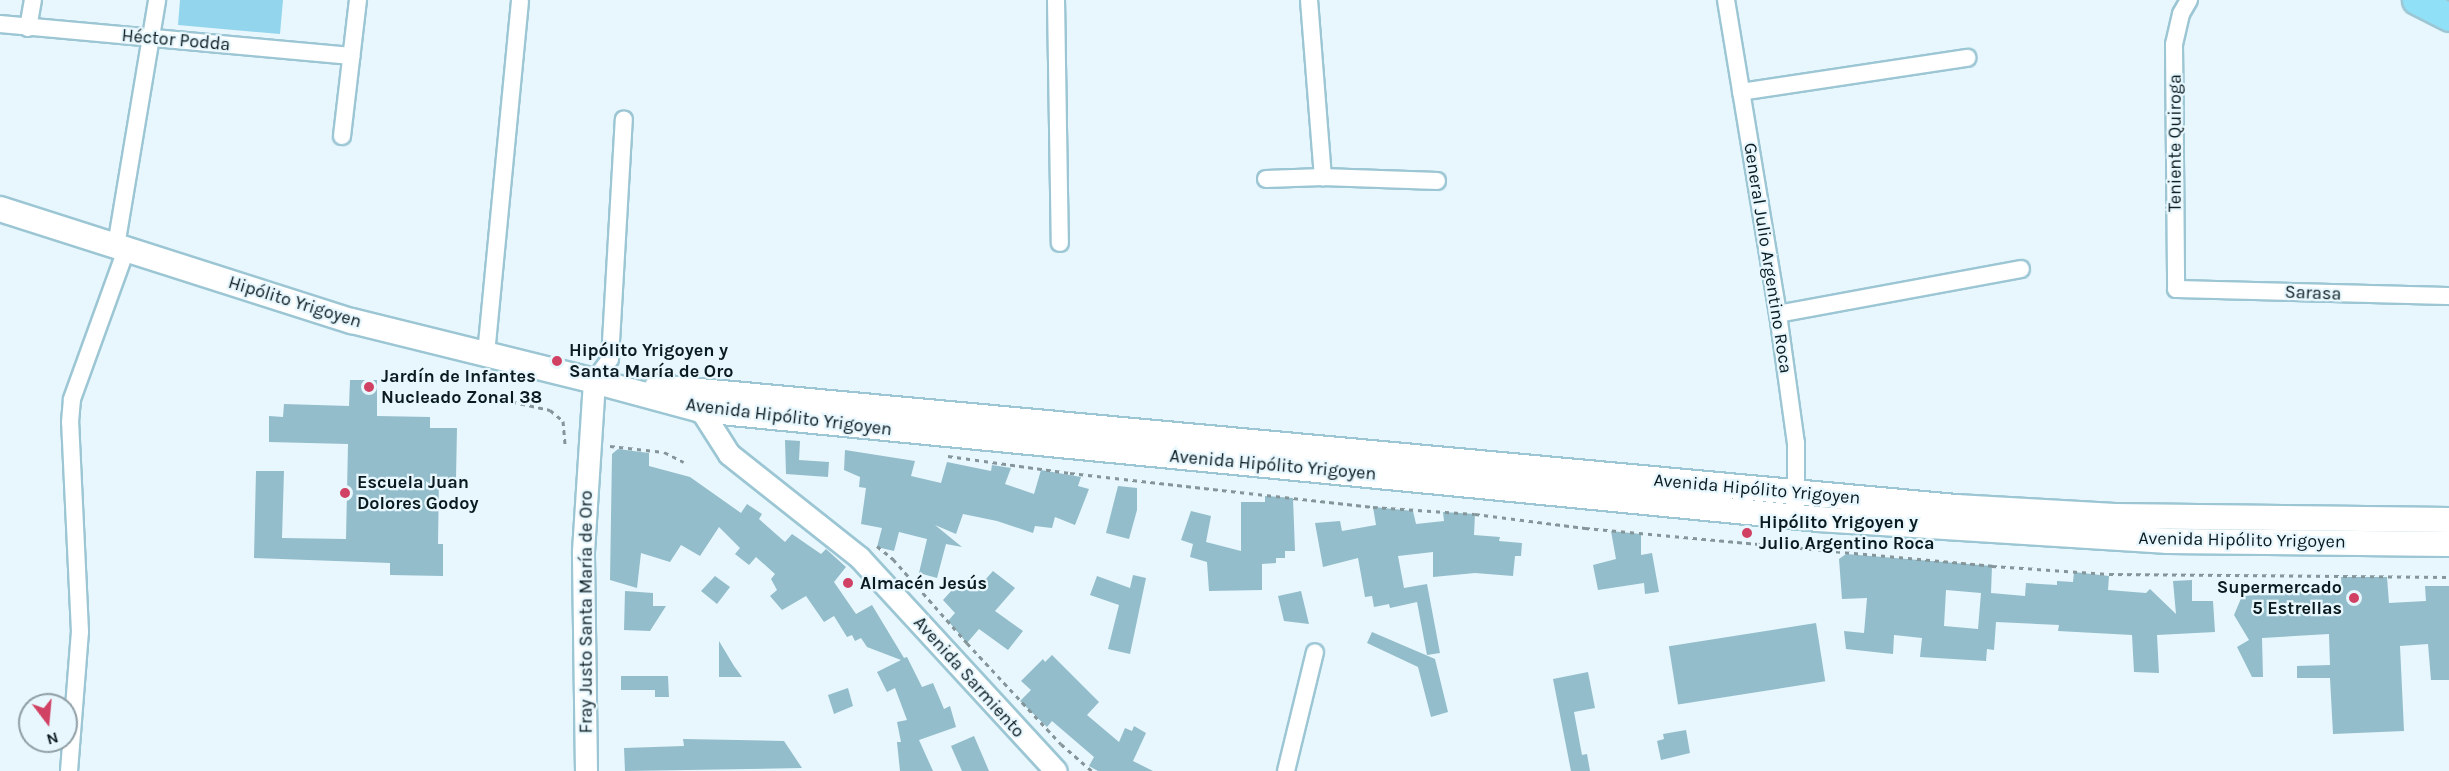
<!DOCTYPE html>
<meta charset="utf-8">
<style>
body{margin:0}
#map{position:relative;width:2449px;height:771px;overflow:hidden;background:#e7f7fd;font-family:Karla,sans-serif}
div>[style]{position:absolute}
.green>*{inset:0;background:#93d5ec}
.building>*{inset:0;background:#93bdcb;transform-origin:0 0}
.path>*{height:3px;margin-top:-1.5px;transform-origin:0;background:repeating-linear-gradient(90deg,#85969b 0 4.5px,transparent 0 9px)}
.roads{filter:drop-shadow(2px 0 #9cc6d4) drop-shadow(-2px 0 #9cc6d4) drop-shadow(0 2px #9cc6d4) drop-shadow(0 -2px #9cc6d4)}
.minor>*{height:16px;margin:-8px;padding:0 8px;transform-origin:8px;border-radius:8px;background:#fff}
.tertiary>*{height:21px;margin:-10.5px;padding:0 10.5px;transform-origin:10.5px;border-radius:10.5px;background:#fff}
.secondary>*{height:24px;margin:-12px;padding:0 12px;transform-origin:12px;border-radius:12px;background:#fff}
.primary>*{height:27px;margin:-13.5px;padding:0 13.5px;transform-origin:13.5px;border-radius:13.5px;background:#90e1f8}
.dots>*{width:16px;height:16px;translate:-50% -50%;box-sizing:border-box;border:3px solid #e7f7fd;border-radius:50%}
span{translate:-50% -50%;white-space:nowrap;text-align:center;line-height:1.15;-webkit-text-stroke:4.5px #e7f7fd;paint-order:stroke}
.street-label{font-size:18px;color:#0a1b20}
.poi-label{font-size:18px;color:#0a1b20;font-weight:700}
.left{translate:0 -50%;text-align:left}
.right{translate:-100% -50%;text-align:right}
.north{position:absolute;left:18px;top:693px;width:60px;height:60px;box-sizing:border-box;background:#e7f7fd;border:2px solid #8f9fa5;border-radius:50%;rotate:164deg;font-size:16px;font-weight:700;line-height:24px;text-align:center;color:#0a1b20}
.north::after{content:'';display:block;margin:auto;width:21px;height:27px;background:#d14163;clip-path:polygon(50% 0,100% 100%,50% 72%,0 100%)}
</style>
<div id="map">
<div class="green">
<div style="clip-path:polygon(180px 0,283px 0,280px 34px,178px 25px)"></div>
</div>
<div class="building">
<div style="clip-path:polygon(350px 380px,377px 380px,377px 416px,430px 417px,430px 428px,457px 428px,456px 479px,439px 479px,438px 544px,443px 544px,443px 576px,390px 575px,390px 563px,254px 558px,256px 471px,284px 471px,282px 538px,346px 539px,348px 444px,269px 442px,269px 416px,283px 417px,284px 404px,349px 406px)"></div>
<div style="clip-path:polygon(785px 440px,800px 441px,799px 460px,829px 462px,828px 477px,786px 474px)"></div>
<div style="clip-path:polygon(618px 449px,649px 453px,649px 466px,690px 477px,741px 513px,747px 504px,762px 514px,759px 519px,785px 542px,792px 534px,821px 554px,826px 549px,846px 567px,834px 582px,856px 614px,872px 605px,904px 658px,907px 657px,922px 687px,933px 683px,944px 709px,950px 706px,956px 727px,919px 740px,933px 771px,900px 771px,897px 742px,901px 742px,897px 722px,907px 720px,895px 688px,887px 692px,877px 672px,901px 660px,867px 647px,861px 638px,855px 641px,852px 635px,847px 637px,834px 616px,824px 622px,806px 596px,782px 610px,770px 596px,777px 590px,771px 579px,775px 574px,756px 557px,749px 565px,735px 554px,740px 548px,719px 527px,700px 556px,681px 545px,670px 562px,641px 553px,637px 588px,610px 580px,612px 454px)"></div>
<div style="clip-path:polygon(845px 450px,915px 461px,911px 476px,941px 483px,947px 462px,991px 471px,992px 465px,1011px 468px,1005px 484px,1034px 494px,1041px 470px,1081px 477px,1078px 486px,1089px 489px,1075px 525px,1055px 517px,1052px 528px,1035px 526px,1033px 533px,997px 521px,963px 514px,956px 534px,935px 525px,962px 547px,946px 544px,937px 578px,919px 573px,927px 539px,899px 532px,894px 551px,877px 547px,882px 528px,861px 524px,866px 488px,859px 487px,860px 477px,844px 470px)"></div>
<div style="clip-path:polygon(1118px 486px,1137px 488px,1137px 510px,1129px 539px,1106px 533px)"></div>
<div style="clip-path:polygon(1265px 496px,1293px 498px,1295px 551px,1285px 551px,1285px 558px,1276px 558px,1276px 563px,1262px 564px,1262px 590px,1209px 591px,1207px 562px,1190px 557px,1193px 544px,1181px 540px,1191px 511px,1211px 516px,1206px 542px,1241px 551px,1241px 502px,1265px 502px)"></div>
<div style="clip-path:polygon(1373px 507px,1413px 511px,1416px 524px,1444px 521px,1443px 512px,1475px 514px,1474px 535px,1500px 537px,1499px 541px,1522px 543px,1521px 556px,1515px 556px,1513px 576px,1475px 573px,1433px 577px,1433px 552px,1398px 556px,1404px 588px,1427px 584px,1440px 653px,1427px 655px,1417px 602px,1390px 608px,1389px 604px,1374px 607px,1372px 596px,1365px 597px,1358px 558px,1323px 567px,1315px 523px,1340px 521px,1342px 531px,1376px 525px)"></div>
<div style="clip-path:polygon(1611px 531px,1641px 534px,1641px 555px,1652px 553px,1659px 592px,1645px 594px,1644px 583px,1598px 590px,1593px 565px,1616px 559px)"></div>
<div style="clip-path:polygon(evenodd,1846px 554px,1992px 566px,1991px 593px,2025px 596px,2026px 583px,2057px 585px,2057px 581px,2073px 582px,2074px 572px,2109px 576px,2108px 590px,2146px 593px,2150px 589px,2176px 614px,2173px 581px,2192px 580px,2192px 601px,2213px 601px,2215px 632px,2157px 635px,2159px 673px,2134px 672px,2132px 635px,2058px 631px,2059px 625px,1996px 622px,1994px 650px,1987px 649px,1986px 661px,1920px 657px,1922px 638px,1894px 635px,1893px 654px,1846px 649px,1844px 631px,1864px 633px,1867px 598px,1842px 599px,1839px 559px,1846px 554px,1946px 590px,1981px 593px,1978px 629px,1944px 626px,1946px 590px)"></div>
<div style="clip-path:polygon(993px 571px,1015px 588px,995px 611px,1023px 631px,1008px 650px,979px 629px,967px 643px,948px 621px,955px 613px,943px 600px,963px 578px,976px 590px)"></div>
<div style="clip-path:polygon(1133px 575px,1146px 578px,1130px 654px,1108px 649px,1119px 605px,1090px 595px,1097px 576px,1130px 588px)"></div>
<div style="clip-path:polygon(715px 576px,730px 587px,717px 604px,701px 591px)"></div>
<div style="clip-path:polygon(2341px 577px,2387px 577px,2389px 603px,2426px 601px,2425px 586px,2449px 586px,2449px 680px,2431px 680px,2428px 644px,2400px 646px,2404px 731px,2333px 734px,2330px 678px,2297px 678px,2297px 666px,2330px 665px,2329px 634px,2262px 638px,2263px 677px,2252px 677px,2237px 647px,2249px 640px,2234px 615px,2242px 596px,2301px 592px,2301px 594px,2342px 593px)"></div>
<div style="clip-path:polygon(625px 591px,653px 593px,653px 606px,666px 606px,650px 631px,624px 630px)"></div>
<div style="clip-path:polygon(1301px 591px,1309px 624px,1284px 621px,1278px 596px)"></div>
<div style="left:1816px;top:623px;width:59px;height:149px;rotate:81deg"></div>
<div style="clip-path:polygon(1372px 632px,1435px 659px,1448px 712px,1431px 717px,1418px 667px,1367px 643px)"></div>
<div style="clip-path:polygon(719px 641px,734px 666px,742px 677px,719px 677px)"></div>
<div style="clip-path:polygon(1052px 655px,1099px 702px,1087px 715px,1119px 742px,1125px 728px,1132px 731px,1134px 726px,1146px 733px,1133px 761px,1153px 771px,1098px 771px,1089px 766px,1094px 757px,1052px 721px,1047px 727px,1020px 701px,1031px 690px,1021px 681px,1043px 659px,1045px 662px)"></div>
<div style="clip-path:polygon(1588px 672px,1595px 708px,1574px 712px,1582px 755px,1587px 754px,1590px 771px,1571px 771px,1553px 679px)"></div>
<div style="clip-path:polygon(621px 676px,668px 676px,669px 697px,655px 697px,655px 690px,621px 690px)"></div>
<div style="clip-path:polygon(848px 688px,853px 706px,834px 714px,828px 695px)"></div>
<div style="clip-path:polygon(1686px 730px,1690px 753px,1661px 760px,1657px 741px,1664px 739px,1663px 734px)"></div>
<div style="clip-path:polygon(974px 736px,989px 771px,962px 771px,951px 746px)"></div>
<div style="clip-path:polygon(683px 739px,784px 741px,802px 768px,625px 771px,624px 748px,684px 746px)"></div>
</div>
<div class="path">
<div style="left:468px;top:392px;width:84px;rotate:12.4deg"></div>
<div style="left:550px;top:410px;width:17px;rotate:40deg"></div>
<div style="left:563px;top:421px;width:24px;rotate:85deg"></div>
<div style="left:610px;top:446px;width:54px;rotate:6.3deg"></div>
<div style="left:664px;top:452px;width:22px;rotate:27deg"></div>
<div style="left:948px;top:456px;width:123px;rotate:7.9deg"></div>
<div style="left:1070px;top:473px;width:305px;rotate:6.4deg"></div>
<div style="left:1373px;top:507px;width:102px;rotate:3.9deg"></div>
<div style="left:1475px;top:514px;width:111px;rotate:7.3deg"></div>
<div style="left:1585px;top:528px;width:409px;rotate:5.3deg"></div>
<div style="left:1992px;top:566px;width:117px;rotate:3.9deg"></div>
<div style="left:2109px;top:574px;width:340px;rotate:0.5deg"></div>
<div style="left:877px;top:546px;width:21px;rotate:39deg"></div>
<div style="left:893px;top:559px;width:112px;rotate:48.6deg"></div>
<div style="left:967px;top:643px;width:138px;rotate:47.1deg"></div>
<div style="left:1061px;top:744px;width:41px;rotate:41.1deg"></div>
</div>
<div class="roads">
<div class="minor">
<div style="left:1056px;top:0;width:243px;rotate:89.1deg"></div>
<div style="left:1309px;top:0;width:178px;rotate:85.5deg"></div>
<div style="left:1726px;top:0;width:318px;rotate:80.6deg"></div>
<div style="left:1778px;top:314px;width:130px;rotate:82.1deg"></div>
<div style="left:1796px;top:443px;width:51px;rotate:90deg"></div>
<div style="left:1796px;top:494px;width:22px;rotate:100deg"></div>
<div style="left:2189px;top:0;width:16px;rotate:120deg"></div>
<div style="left:2181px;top:14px;width:31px;rotate:103deg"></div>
<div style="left:2174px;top:44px;width:245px;rotate:89.5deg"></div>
<div style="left:2176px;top:289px;width:273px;rotate:1.5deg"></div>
<div style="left:0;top:24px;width:353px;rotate:5.2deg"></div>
<div style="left:28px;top:28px;width:28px;rotate:-80deg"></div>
<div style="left:1741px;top:92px;width:229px;rotate:-8.6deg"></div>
<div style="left:342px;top:136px;width:137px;rotate:-83.3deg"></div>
<div style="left:1266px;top:179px;width:57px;rotate:-2deg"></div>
<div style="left:1323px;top:177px;width:114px;rotate:2deg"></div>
<div style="left:116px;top:246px;width:249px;rotate:-80.5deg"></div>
<div style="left:1778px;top:314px;width:247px;rotate:-10.5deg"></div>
<div style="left:486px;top:354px;width:354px;rotate:-84.5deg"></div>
<div style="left:594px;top:381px;width:27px;rotate:-54deg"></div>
<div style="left:610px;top:359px;width:240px;rotate:-86.7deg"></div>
<div style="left:69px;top:771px;width:139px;rotate:-85.5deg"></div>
<div style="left:80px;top:632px;width:210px;rotate:-92.7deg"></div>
<div style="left:70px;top:422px;width:23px;rotate:-85deg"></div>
<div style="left:72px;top:399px;width:158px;rotate:-70.1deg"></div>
<div style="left:1286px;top:771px;width:122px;rotate:-76.3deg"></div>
</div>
<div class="tertiary">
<div style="left:699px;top:397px;width:13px;rotate:81deg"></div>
<div style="left:701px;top:410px;width:52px;rotate:57.5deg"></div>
<div style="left:729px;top:454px;width:167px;rotate:38.4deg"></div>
<div style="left:860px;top:558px;width:289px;rotate:47.4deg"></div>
<div style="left:586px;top:771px;width:220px;rotate:-90.8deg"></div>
<div style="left:583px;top:551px;width:170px;rotate:-86.3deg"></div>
</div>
<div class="secondary">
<div style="left:0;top:209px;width:369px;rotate:17.7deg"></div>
<div style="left:352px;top:321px;width:249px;rotate:13.9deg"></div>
<div style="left:594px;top:381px;width:111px;rotate:15.2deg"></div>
<div style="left:701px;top:410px;width:1122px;rotate:5.57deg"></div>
<div style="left:1818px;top:519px;width:351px;rotate:3.6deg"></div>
<div style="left:2168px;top:541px;width:281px;rotate:0.6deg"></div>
<div style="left:657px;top:387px;width:1305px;rotate:5.28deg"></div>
<div style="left:1956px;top:507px;width:159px;rotate:3.2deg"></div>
<div style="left:2115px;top:516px;width:334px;rotate:0.7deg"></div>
</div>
<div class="primary">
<div style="left:2416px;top:0;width:37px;rotate:27deg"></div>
</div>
</div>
<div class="dots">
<div style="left:557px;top:361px;background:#d14163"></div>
<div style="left:369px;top:387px;background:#d14163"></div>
<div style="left:345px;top:493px;background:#d14163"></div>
<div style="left:1747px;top:533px;background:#d14163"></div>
<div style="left:848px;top:583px;background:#d14163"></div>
<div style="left:2354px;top:598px;background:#d14163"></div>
</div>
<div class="street-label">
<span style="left:176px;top:40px;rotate:5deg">Héctor Podda</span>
<span style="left:2175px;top:143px;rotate:-90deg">Teniente Quiroga</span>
<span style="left:1768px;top:258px;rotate:81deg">General Julio Argentino Roca</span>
<span style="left:2313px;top:293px;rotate:2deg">Sarasa</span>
<span style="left:295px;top:302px;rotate:17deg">Hipólito Yrigoyen</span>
<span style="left:789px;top:417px;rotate:7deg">Avenida Hipólito Yrigoyen</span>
<span style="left:1273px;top:465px;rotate:5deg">Avenida Hipólito Yrigoyen</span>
<span style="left:1757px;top:489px;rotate:5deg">Avenida Hipólito Yrigoyen</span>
<span style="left:2242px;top:540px;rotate:1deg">Avenida Hipólito Yrigoyen</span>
<span style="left:586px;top:612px;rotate:-90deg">Fray Justo Santa María de Oro</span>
<span style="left:969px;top:677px;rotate:48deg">Avenida Sarmiento</span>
</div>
<div class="poi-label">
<span class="left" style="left:569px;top:361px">Hipólito Yrigoyen y<br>Santa María de Oro</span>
<span class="left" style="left:381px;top:387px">Jardín de Infantes<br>Nucleado Zonal 38</span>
<span class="left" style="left:357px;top:493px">Escuela Juan<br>Dolores Godoy</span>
<span class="left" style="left:1759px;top:533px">Hipólito Yrigoyen y<br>Julio Argentino Roca</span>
<span class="left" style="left:860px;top:583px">Almacén Jesús</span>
<span class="right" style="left:2342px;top:598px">Supermercado<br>5 Estrellas</span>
</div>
<div class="north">N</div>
</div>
